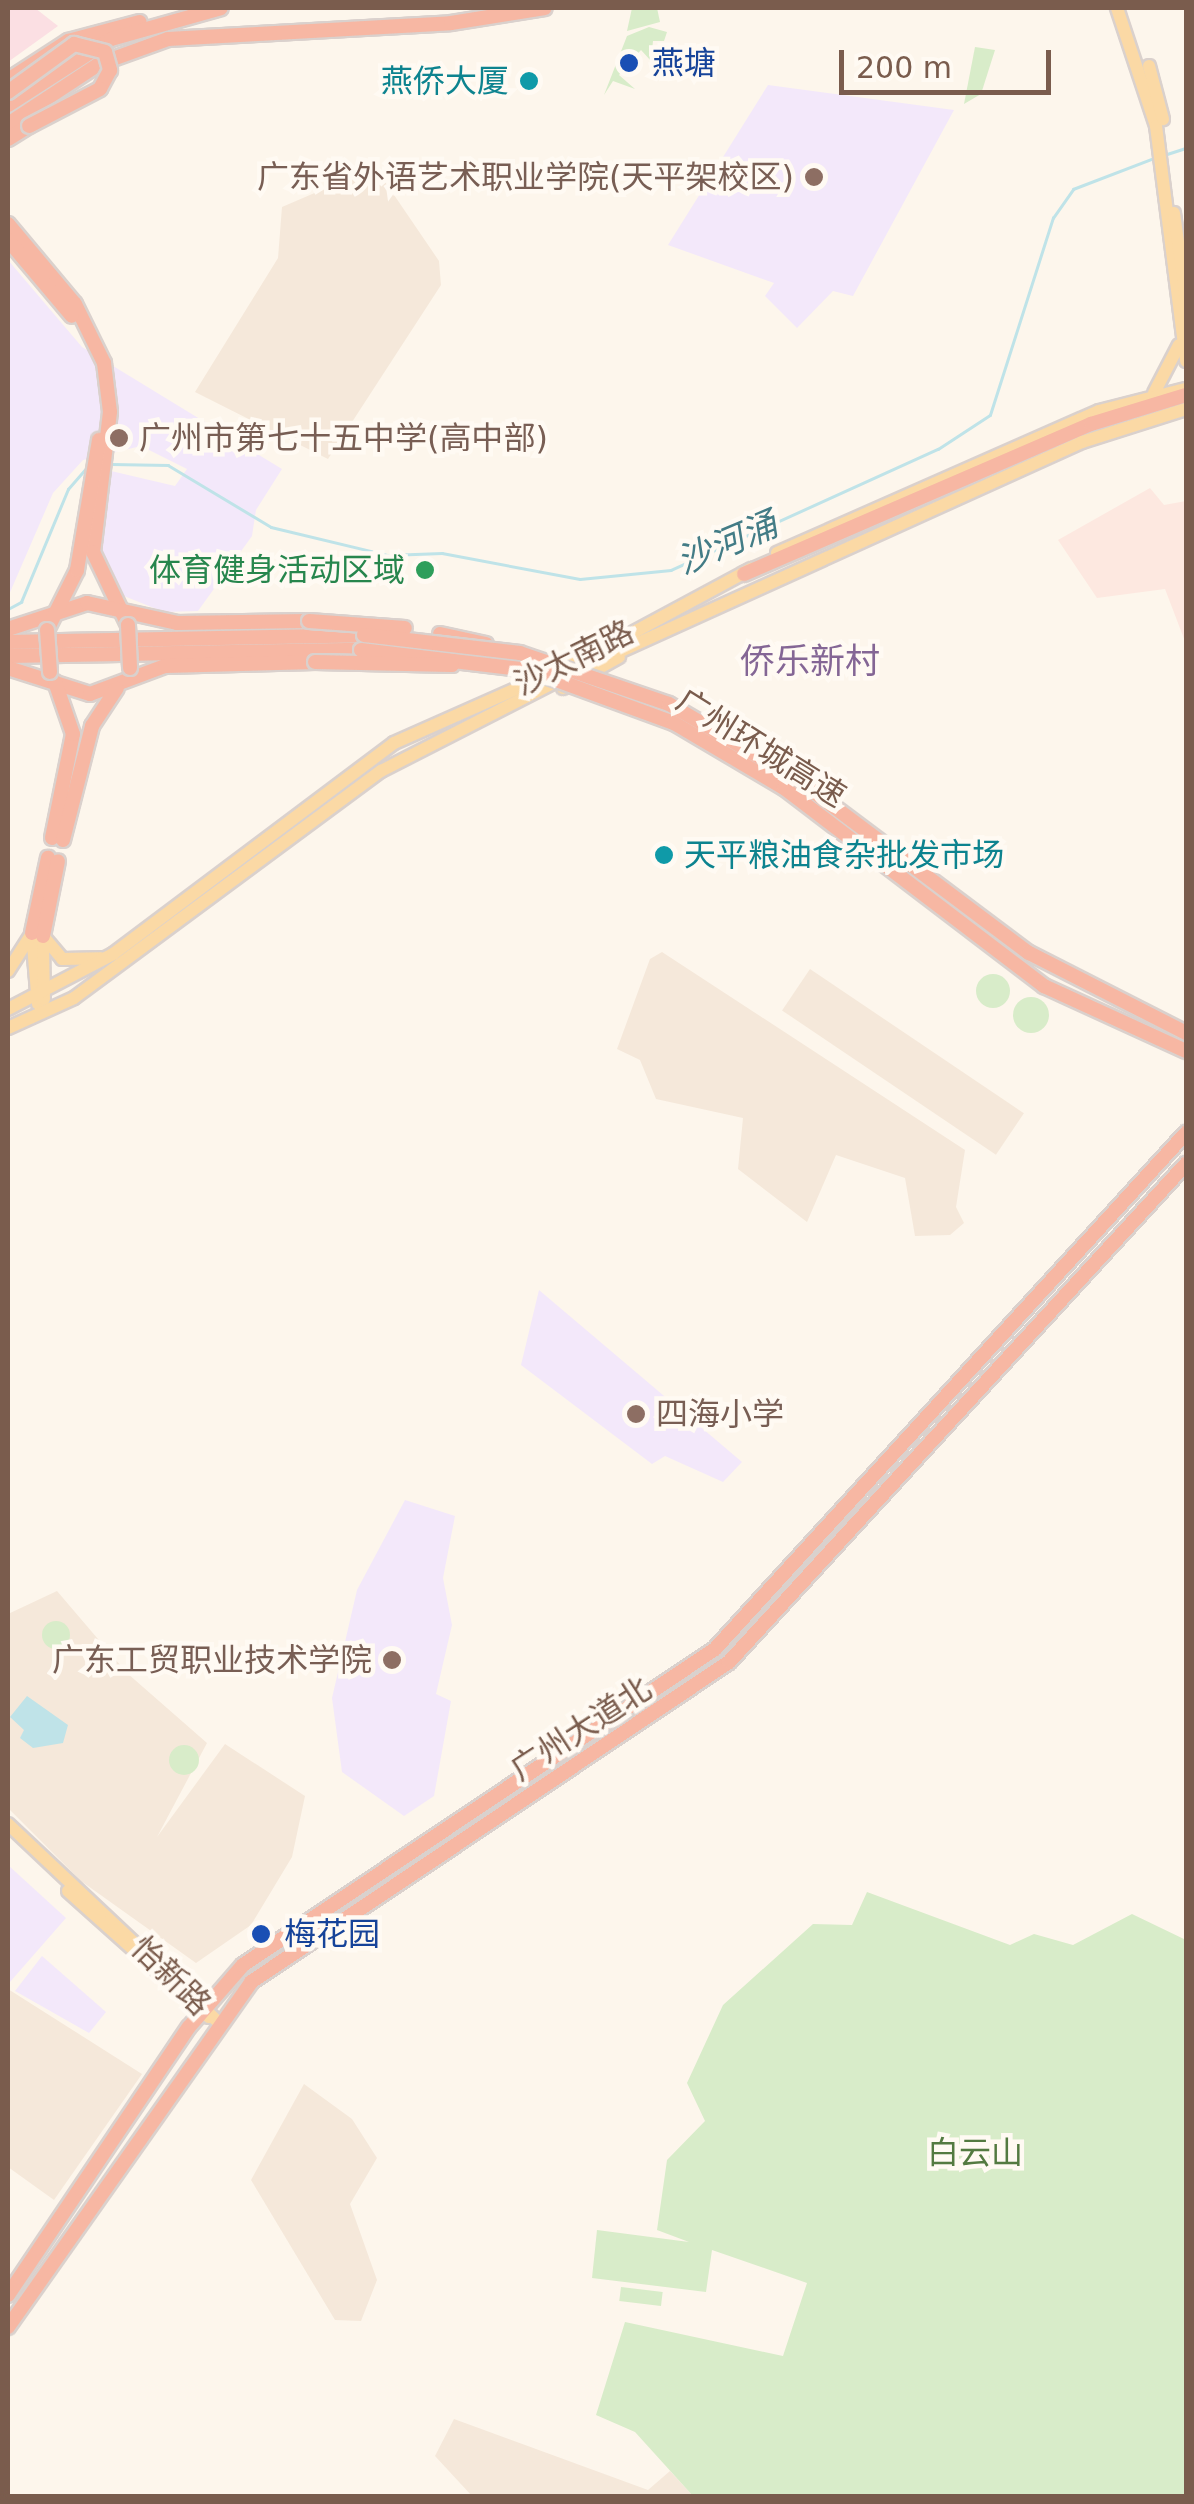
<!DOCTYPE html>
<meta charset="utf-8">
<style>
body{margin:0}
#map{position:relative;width:1194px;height:2504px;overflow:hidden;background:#fdf6ec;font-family:"DejaVu Sans","Noto Sans SC",sans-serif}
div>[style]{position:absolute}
.residential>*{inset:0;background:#f5e8da;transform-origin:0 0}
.commercial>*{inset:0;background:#fde8e0}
.education>*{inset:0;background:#f3e8fa}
.medical>*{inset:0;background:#fbdfe3}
.green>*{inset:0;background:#d8ecc9;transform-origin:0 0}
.round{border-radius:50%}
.water>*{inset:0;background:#bfe3e8}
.stream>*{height:2.5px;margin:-1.25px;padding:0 1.25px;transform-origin:1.25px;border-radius:1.25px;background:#bfe3e8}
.roads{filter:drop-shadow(2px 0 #dad1cd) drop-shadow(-2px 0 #dad1cd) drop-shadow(0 2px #dad1cd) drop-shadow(0 -2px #dad1cd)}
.major>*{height:12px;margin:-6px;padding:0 6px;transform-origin:6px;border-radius:6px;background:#fbd9a5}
.highway>*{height:14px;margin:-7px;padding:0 7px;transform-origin:7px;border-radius:7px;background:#f7b7a3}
.bridges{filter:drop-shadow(2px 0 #dad1cd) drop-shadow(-2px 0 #dad1cd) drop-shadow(0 2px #dad1cd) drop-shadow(0 -2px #dad1cd)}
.highway-bridge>*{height:14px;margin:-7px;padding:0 7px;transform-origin:7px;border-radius:7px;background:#f7b7a3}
.dots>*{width:28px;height:28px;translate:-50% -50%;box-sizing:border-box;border:5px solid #fffaf3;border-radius:50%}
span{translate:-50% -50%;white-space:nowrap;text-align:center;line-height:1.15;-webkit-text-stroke:9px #fffaf3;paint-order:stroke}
.transit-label{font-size:32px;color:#164399}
.left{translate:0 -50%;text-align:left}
.culture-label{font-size:32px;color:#0d838f}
.right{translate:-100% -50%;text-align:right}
.education-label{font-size:32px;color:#785e54}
.leisure-label{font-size:32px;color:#27864d}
.street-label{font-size:32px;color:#7a5c4d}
.park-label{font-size:32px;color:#537a41}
.water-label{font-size:35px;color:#437c86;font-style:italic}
.neighbourhood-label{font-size:35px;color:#846695}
.frame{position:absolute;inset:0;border:10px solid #7a5c4d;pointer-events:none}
.scale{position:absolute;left:839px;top:50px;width:212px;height:45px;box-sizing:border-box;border:5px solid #7a5c4d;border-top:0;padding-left:12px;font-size:30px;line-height:35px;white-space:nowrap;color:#7a5c4d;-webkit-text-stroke:8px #fffaf3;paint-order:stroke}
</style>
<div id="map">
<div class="residential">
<div style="clip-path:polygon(375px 167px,439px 261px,441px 285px,328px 459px,195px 392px,278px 258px,282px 207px)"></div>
<div style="clip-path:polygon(662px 952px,965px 1150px,956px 1207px,964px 1223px,950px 1235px,915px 1236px,905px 1178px,836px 1155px,807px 1222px,738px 1169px,743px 1118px,656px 1099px,640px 1060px,617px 1049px,650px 959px)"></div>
<div style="left:810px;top:969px;width:258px;height:50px;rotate:34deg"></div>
<div style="clip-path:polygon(57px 1591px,127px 1673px,207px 1743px,157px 1837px,225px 1744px,305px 1796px,292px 1857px,251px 1925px,196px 1963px,81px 1881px,8px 1808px,8px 1614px)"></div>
<div style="clip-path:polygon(8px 1989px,142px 2074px,54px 2200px,8px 2167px)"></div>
<div style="clip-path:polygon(304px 2084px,352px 2119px,377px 2158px,350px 2204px,377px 2280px,361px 2321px,335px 2320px,251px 2180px)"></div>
<div style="clip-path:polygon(454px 2419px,648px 2490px,670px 2471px,693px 2496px,472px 2496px,435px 2456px)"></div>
</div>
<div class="commercial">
<div style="clip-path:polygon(1150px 488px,1164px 505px,1186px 501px,1186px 644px,1165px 589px,1097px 598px,1058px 540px)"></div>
</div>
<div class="education">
<div style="clip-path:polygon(768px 85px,954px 110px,853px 296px,833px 291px,797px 328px,765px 296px,774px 283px,668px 245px)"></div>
<div style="clip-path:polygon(8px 260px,82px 347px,282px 469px,256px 510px,252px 536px,198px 611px,164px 612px,124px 596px,98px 563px,111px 471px,175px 486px,187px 469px,141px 446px,83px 460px,53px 493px,8px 597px)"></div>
<div style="clip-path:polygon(539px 1290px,742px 1462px,723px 1482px,665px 1456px,652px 1464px,521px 1365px)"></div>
<div style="clip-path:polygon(405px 1500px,455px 1516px,443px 1578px,452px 1625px,436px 1694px,451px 1701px,434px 1796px,404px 1816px,342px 1772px,332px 1698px,357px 1590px)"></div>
<div style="clip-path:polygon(8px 1865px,66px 1918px,10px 1982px,8px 1982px)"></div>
<div style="clip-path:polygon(42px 1956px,106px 2012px,89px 2033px,15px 1991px)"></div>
</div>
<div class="medical">
<div style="clip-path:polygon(8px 8px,35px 8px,58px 26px,8px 62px)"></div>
</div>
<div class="green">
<div style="clip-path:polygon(632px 8px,657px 8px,660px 22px,627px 31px)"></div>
<div style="clip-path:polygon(649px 27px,667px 32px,664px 41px,653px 41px,651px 61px,641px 50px,619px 75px,635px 89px,613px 81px,604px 95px,627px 36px)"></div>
<div style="clip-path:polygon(975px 47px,995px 50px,981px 94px,964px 104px)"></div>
<div class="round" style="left:976px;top:974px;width:34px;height:34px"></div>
<div class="round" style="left:1013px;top:997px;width:36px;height:36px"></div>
<div class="round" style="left:42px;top:1621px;width:28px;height:28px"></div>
<div class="round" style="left:169px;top:1745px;width:30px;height:30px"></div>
<div style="clip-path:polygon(867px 1892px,1010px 1945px,1034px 1934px,1073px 1945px,1132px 1914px,1186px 1940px,1186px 2496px,693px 2496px,635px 2432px,596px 2415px,625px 2322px,783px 2356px,807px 2283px,712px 2250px,706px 2292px,592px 2278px,597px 2230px,689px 2242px,657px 2230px,667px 2160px,705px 2121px,687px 2083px,723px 2005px,813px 1924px,852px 1925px)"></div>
<div style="left:621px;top:2287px;width:42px;height:14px;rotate:7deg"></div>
</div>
<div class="water">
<div style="clip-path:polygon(27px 1696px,68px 1725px,63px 1743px,33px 1748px,20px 1738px,24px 1730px,10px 1717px)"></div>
</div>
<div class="stream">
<div style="left:1164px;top:155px;width:23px;rotate:-18deg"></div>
<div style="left:111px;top:464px;width:57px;rotate:1deg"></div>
<div style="left:168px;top:465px;width:120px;rotate:31deg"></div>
<div style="left:271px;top:527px;width:120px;rotate:13.5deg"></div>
<div style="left:388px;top:555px;width:54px;rotate:-2.1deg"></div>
<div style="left:442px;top:553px;width:140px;rotate:10.7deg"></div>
<div style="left:580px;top:579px;width:91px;rotate:-5.6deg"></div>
<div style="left:671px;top:570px;width:293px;rotate:-24.4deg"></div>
<div style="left:938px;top:449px;width:62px;rotate:-33.2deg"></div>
<div style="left:990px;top:415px;width:207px;rotate:-72.3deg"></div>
<div style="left:1053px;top:218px;width:35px;rotate:-55deg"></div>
<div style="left:1073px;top:189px;width:90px;rotate:-20.9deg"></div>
<div style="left:8px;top:609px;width:15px;rotate:-28deg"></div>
<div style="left:21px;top:602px;width:122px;rotate:-67.4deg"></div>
<div style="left:68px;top:489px;width:30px;rotate:-49deg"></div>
</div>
<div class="roads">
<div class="major">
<div style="left:1117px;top:8px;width:124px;rotate:71.7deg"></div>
<div style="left:1156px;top:126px;width:237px;rotate:82.7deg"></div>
<div style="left:1149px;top:66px;width:55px;rotate:75.2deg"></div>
<div style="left:1174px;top:213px;width:88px;rotate:82.1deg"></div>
<div style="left:1154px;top:393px;width:54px;rotate:-62.5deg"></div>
<div style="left:777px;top:553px;width:352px;rotate:-23.8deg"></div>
<div style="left:1099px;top:411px;width:90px;rotate:-14.2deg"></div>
<div style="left:579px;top:670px;width:552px;rotate:-24.38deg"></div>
<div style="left:1082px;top:442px;width:109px;rotate:-17.6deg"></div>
<div style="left:563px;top:688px;width:64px;rotate:-29deg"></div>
<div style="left:32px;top:933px;width:71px;rotate:85.2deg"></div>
<div style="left:43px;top:936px;width:30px;rotate:50deg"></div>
<div style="left:62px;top:959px;width:39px;rotate:-1deg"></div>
<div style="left:43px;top:944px;width:55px;rotate:89deg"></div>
<div style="left:8px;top:971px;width:43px;rotate:-57.4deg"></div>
<div style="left:8px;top:1009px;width:119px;rotate:-27.6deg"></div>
<div style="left:113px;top:954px;width:351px;rotate:-36.9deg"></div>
<div style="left:394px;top:743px;width:208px;rotate:-23.9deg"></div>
<div style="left:584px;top:659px;width:190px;rotate:-28.3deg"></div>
<div style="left:8px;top:1028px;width:72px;rotate:-24.4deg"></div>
<div style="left:74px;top:998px;width:382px;rotate:-36.5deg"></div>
<div style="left:381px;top:771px;width:202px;rotate:-27.1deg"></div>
<div style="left:8px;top:1824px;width:286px;rotate:43.3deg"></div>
<div style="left:68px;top:1891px;width:189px;rotate:41.8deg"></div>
</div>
<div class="highway">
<div style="left:8px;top:80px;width:72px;rotate:-33deg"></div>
<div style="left:68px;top:41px;width:74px;rotate:-14.8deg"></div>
<div style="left:8px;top:105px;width:122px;rotate:-32.7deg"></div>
<div style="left:111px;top:39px;width:114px;rotate:-15.7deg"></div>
<div style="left:8px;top:124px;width:109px;rotate:-33.4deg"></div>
<div style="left:99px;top:64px;width:73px;rotate:-19.9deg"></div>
<div style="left:168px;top:39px;width:283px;rotate:-3.2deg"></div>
<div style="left:451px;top:23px;width:95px;rotate:-9.1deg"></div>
<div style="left:8px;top:139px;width:25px;rotate:-32deg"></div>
<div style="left:8px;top:224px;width:104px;rotate:50.1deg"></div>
<div style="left:75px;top:304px;width:66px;rotate:63.8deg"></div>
<div style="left:104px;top:363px;width:49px;rotate:83deg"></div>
<div style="left:110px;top:412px;width:141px;rotate:96.9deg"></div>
<div style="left:93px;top:552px;width:81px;rotate:64.4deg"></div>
<div style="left:8px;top:240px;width:99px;rotate:49.9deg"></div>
<div style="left:744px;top:574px;width:378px;rotate:-23.4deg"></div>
<div style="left:1091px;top:424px;width:99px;rotate:-17deg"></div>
<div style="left:8px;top:629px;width:83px;rotate:-18.2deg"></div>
<div style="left:87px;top:603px;width:92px;rotate:12.5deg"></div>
<div style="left:177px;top:623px;width:132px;rotate:-0.9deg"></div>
<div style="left:47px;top:630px;width:67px;rotate:-63.4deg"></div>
<div style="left:77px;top:570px;width:132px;rotate:-80.4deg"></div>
<div style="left:440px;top:634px;width:47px;rotate:12.3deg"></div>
<div style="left:8px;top:642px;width:356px;rotate:-1.1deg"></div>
<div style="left:8px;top:656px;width:353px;rotate:-1deg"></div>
<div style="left:8px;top:668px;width:86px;rotate:17.6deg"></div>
<div style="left:90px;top:694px;width:80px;rotate:-20.5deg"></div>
<div style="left:165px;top:666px;width:150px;rotate:-1.5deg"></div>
<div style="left:52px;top:838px;width:106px;rotate:-78.6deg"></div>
<div style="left:73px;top:734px;width:55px;rotate:-109.1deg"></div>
<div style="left:63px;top:840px;width:118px;rotate:-75.7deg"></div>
<div style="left:92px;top:726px;width:45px;rotate:-56.7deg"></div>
<div style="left:32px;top:933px;width:77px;rotate:-78deg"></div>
<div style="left:43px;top:936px;width:76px;rotate:-78.7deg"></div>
<div style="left:8px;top:2295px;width:323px;rotate:-56deg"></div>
<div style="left:189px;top:2027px;width:82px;rotate:-48.9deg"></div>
<div style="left:243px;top:1965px;width:568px;rotate:-33.8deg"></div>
<div style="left:715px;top:1649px;width:699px;rotate:-47.61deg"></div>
<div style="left:8px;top:2327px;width:422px;rotate:-54.8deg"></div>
<div style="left:251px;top:1982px;width:575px;rotate:-33.8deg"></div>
<div style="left:729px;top:1662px;width:676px;rotate:-47.46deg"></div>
</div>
</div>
<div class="bridges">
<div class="highway-bridge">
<div style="left:8px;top:92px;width:82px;rotate:-36deg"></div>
<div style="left:74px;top:44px;width:32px;rotate:14deg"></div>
<div style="left:105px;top:52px;width:19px;rotate:74deg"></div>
<div style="left:110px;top:70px;width:21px;rotate:118deg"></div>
<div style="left:100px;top:89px;width:80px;rotate:152.5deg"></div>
<div style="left:309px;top:621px;width:96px;rotate:4.2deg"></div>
<div style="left:128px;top:625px;width:43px;rotate:87.3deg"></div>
<div style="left:47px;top:630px;width:42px;rotate:85.9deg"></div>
<div style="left:364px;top:635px;width:157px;rotate:6.6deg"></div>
<div style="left:520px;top:653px;width:157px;rotate:18.9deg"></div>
<div style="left:669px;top:704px;width:148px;rotate:30.4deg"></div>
<div style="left:797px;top:779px;width:290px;rotate:36.9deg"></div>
<div style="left:1029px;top:953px;width:176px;rotate:27deg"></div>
<div style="left:361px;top:650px;width:169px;rotate:6.8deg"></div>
<div style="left:529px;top:670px;width:154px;rotate:20.1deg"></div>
<div style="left:674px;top:723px;width:128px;rotate:30.6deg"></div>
<div style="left:784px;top:788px;width:327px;rotate:37.3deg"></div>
<div style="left:1044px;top:986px;width:156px;rotate:24.6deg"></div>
<div style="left:315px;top:662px;width:137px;rotate:1.3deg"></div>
</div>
</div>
<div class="dots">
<div style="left:629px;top:63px;background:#1a4fb4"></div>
<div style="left:529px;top:81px;background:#0f9aa8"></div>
<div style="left:814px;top:177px;background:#8d6e63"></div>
<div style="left:119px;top:438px;background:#8d6e63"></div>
<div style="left:425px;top:570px;background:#2e9e5b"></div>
<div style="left:664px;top:855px;background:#0f9aa8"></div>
<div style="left:636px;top:1414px;background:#8d6e63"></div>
<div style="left:392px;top:1660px;background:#8d6e63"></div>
<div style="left:261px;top:1934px;background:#1a4fb4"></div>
</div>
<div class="transit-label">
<span class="left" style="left:652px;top:63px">燕塘</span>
<span class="left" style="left:284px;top:1934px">梅花园</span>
</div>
<div class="culture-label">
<span class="right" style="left:509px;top:81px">燕侨大厦</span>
<span class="left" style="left:684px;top:855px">天平粮油食杂批发市场</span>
</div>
<div class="education-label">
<span class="right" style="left:794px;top:177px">广东省外语艺术职业学院(天平架校区)</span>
<span class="left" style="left:139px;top:438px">广州市第七十五中学(高中部)</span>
<span class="left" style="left:656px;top:1414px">四海小学</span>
<span class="right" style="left:372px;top:1660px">广东工贸职业技术学院</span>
</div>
<div class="leisure-label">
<span class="right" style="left:405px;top:570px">体育健身活动区域</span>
</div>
<div class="street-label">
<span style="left:574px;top:658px;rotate:-26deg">沙太南路</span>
<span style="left:761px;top:748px;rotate:32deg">广州环城高速</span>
<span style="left:581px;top:1729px;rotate:-33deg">广州大道北</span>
<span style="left:171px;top:1976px;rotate:45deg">怡新路</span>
</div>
<div class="park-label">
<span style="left:975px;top:2153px">白云山</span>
</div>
<div class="water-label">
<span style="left:727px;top:543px;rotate:-23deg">沙河涌</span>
</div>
<div class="neighbourhood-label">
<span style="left:810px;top:661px">侨乐新村</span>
</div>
<div class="frame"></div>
<div class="scale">200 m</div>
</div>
